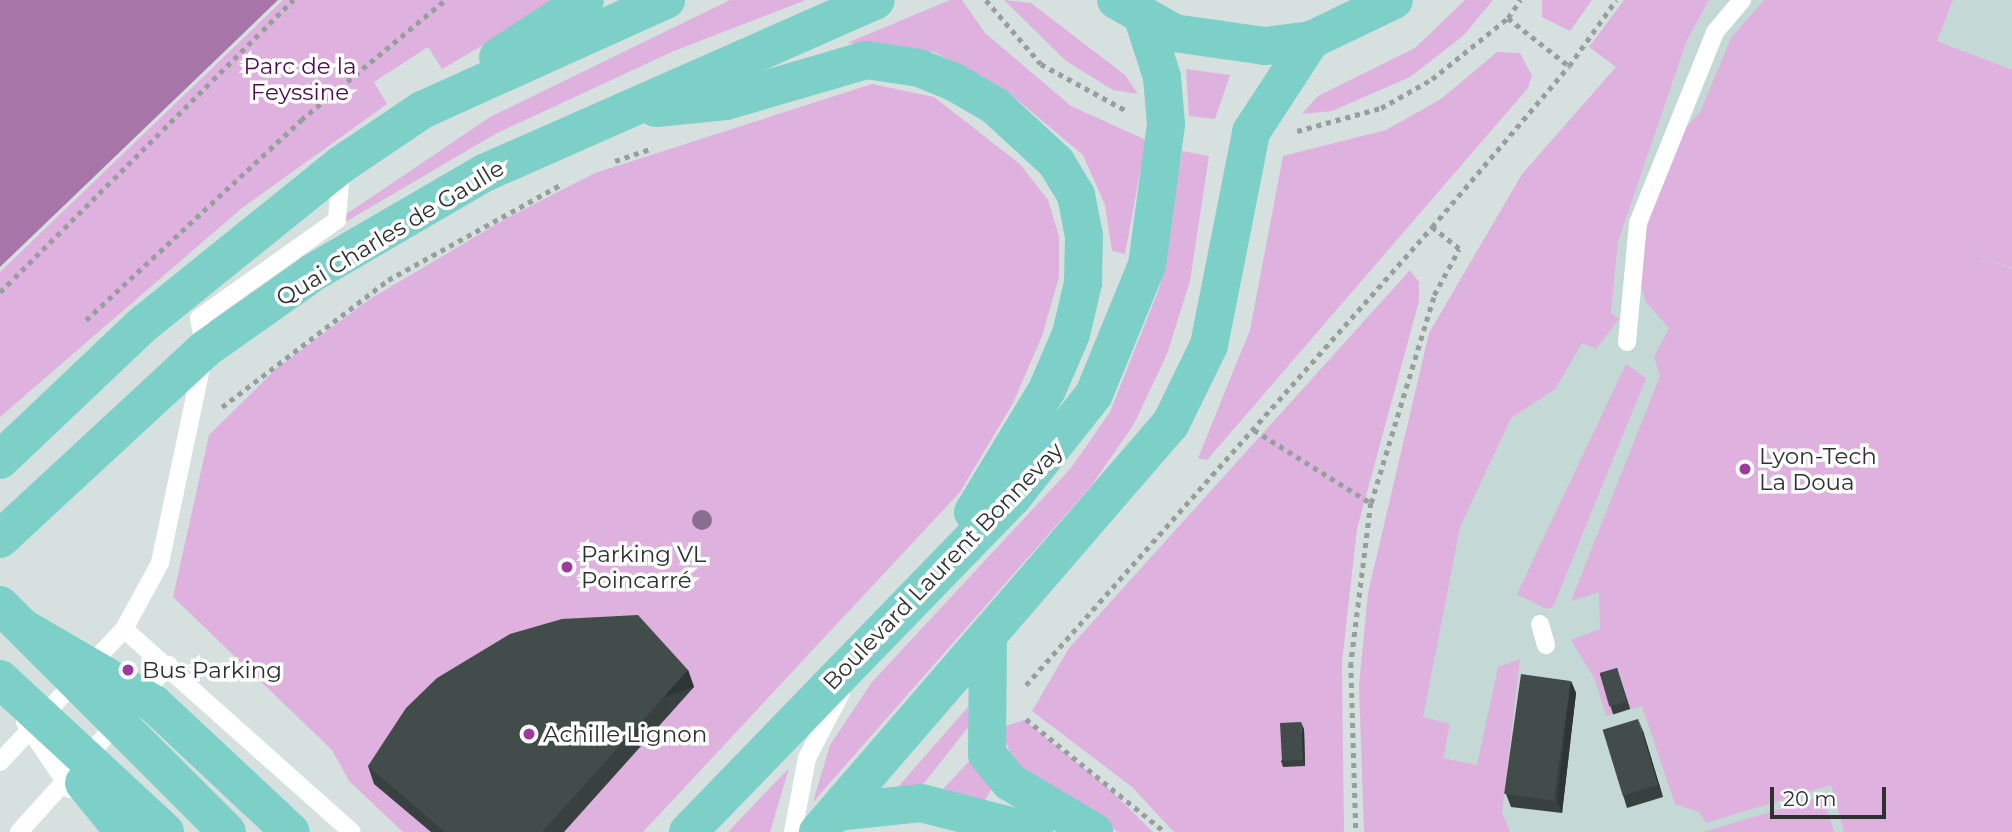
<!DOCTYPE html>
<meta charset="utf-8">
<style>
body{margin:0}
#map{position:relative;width:2012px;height:832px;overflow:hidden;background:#d6e1df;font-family:Montserrat,sans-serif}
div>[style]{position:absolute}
.built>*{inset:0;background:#c4d9d6}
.green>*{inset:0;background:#deb1de}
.water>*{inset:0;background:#a775a7}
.path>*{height:4.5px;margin-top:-2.25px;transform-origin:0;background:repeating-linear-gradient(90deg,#969f9d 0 5px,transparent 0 10px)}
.lane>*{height:18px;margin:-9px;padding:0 9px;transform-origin:9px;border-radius:9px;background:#fff}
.primary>*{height:38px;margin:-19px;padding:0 19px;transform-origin:19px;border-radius:19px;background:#7cd0c8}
.trees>*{width:20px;height:20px;margin:-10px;border-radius:50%;background:#8b6d90}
.wall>*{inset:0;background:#394140;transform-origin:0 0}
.shaded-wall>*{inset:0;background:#2e3534;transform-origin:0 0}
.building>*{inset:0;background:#424c4a;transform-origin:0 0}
.dots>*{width:19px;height:19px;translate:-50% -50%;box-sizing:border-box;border:4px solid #fff;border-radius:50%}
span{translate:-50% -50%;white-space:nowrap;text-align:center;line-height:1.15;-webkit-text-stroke:7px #fff;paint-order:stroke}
.park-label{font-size:23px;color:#4d0e50}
.street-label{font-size:23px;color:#2d3231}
.poi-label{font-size:23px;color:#2d3231}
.left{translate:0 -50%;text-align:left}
.scale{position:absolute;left:1770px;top:787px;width:116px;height:32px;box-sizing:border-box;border:4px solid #2d3231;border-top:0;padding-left:9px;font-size:21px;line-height:24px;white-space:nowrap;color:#2d3231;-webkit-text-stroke:5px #fff;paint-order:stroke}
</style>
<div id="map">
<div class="built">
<div style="clip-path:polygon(1709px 0,2012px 0,2012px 832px,1432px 832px,1415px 720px,1453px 523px,1503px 415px,1580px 334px,1619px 320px,1611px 313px,1618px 242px,1687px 40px)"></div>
</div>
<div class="green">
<div style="clip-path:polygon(283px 0,561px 0,442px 69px,428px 47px,374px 82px,387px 104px,242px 208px,0 417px,0 272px)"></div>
<div style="clip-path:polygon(730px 0,806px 0,674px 51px,497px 133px,347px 221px,342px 217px,490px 117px)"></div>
<div style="clip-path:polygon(950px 0,962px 0,985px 33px,1071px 106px,1146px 140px,1125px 254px,1112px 251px,1105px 205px,1083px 155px,1008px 92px,934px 52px,847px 43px)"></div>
<div style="clip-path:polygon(1004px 0,1031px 3px,1125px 75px,1138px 94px,1113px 90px,1066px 61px)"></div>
<div style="clip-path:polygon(1465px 0,1493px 0,1463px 36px,1410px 77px,1332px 111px,1302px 114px,1318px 96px,1415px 48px)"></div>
<div style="clip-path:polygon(1542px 0,1592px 0,1570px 31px,1542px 17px)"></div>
<div style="clip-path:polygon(1624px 0,1709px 0,1687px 40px,1618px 242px,1611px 313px,1619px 319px,1596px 349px,1582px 343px,1555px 389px,1511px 418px,1460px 527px,1423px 717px,1450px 724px,1443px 758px,1477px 765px,1498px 667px,1520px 659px,1502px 812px,1510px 832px,1364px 832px,1359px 685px,1368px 593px,1429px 333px,1522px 174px,1616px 67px,1589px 47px)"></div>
<div style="clip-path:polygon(1764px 0,1953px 0,1937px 41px,2012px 70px,2012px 268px,1954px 246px,2012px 269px,2012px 832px,1844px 832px,1831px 785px,1706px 823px,1699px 812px,1675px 804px,1642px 706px,1630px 709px,1619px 675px,1613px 714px,1606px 716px,1595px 680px,1571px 640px,1600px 629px,1599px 592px,1571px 601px,1660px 376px,1654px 357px,1669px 328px,1646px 302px,1638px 275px,1644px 235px,1679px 135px,1700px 112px,1731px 38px)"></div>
<div style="clip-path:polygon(1497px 52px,1520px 53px,1532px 76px,1528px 88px,1207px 460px,1198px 458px,1250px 330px,1283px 156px,1386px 130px,1441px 99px)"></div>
<div style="clip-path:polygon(1186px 69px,1230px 75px,1215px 119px,1189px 116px)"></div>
<div style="clip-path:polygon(872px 84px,934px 97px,1020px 164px,1048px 200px,1059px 236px,1059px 277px,1042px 336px,1013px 403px,960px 492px,643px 832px,403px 832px,349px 781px,332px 750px,173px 597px,209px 435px,277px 368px,370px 299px,507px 218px,595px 173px)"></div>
<div style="clip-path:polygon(1182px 151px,1209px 156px,1190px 281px,1167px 354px,1134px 424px,1091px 486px,813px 802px,830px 745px,872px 682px,1071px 468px,1110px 412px,1160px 286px)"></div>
<div style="clip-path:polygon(1410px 270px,1419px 282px,1419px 301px,1357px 529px,1342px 662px,1344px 832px,1174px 832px,1132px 787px,1032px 711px,1069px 648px)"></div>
<div style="clip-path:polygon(1626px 364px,1646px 378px,1553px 607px,1546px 609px,1517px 594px)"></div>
<div style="clip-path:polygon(968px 707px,970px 725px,917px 792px,897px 788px)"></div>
<div style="clip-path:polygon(1024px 720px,1106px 786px,1153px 832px,1118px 832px,1014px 762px,1000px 728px)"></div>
<div style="clip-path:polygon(972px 758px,992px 788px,984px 802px,942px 790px)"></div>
<div style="clip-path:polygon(789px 768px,770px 832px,728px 832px)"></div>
<div style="clip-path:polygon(1823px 796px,1834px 832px,1703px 832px)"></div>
</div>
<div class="water">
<div style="clip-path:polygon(0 0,278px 0,0 267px)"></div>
</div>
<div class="path">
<div style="left:986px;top:0;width:84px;rotate:49.3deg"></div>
<div style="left:1041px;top:64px;width:98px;rotate:28.7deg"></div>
<div style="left:1508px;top:18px;width:78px;rotate:38.2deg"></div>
<div style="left:1297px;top:131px;width:87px;rotate:-15.3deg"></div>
<div style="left:1381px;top:108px;width:59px;rotate:-29.6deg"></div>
<div style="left:1432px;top:79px;width:97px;rotate:-38.8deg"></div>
<div style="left:1508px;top:18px;width:22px;rotate:-56deg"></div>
<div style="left:615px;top:161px;width:40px;rotate:-18.9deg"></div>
<div style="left:0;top:292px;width:414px;rotate:-44.9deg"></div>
<div style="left:86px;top:320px;width:294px;rotate:-42.9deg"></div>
<div style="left:301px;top:120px;width:187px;rotate:-39.8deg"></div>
<div style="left:222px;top:407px;width:209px;rotate:-37.4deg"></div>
<div style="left:388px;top:280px;width:199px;rotate:-28.9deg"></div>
<div style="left:1254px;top:430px;width:138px;rotate:32deg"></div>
<div style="left:1371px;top:503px;width:161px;rotate:97.1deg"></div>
<div style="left:1351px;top:663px;width:169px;rotate:88.3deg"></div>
<div style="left:1371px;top:503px;width:217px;rotate:-73.1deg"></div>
<div style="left:1434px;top:295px;width:52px;rotate:-61.5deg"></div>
<div style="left:1459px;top:249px;width:35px;rotate:-141deg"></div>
<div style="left:1026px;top:685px;width:612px;rotate:-48.44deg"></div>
<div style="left:1432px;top:227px;width:211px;rotate:-49.6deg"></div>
<div style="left:1569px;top:66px;width:81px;rotate:-54.5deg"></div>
<div style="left:1026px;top:719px;width:179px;rotate:39.1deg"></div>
</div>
<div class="lane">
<div style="left:341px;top:168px;width:52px;rotate:94.4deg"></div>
<div style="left:337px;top:220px;width:169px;rotate:144.6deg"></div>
<div style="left:199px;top:318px;width:32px;rotate:79deg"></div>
<div style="left:205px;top:349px;width:219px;rotate:101.9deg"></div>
<div style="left:160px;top:563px;width:75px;rotate:118.6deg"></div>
<div style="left:124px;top:629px;width:305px;rotate:41.7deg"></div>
<div style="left:1627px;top:342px;width:120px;rotate:-84.7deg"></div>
<div style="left:1638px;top:223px;width:206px;rotate:-68deg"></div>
<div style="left:1715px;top:32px;width:42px;rotate:-49.8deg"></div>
<div style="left:1540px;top:624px;width:22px;rotate:74deg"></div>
<div style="left:138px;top:699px;width:46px;rotate:-47.6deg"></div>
<div style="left:25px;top:722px;width:81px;rotate:56.1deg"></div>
<div style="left:0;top:762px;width:182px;rotate:-47deg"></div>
<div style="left:19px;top:832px;width:151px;rotate:-48deg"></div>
<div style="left:793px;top:832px;width:75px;rotate:-79.3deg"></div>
<div style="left:807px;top:758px;width:73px;rotate:-62.4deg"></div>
</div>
<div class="primary">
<div style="left:1116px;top:0;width:67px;rotate:29.6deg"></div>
<div style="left:1174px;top:33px;width:92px;rotate:8.1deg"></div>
<div style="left:1265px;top:46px;width:46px;rotate:-7.4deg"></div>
<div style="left:1311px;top:40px;width:92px;rotate:-25.7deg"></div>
<div style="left:498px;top:57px;width:104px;rotate:-33.2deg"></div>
<div style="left:656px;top:108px;width:70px;rotate:-5.7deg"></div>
<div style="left:726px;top:101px;width:146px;rotate:-16.3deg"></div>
<div style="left:866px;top:60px;width:54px;rotate:8.6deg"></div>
<div style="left:919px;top:68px;width:38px;rotate:22deg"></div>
<div style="left:954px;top:82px;width:48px;rotate:30.3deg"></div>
<div style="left:995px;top:106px;width:83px;rotate:42.6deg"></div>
<div style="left:1056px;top:162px;width:39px;rotate:59deg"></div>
<div style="left:1076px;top:195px;width:42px;rotate:79deg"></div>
<div style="left:1084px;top:236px;width:47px;rotate:91.2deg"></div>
<div style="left:1083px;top:283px;width:52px;rotate:103.2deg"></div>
<div style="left:1071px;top:334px;width:61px;rotate:113.2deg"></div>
<div style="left:1047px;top:390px;width:143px;rotate:121.2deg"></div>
<div style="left:0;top:460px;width:195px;rotate:-43.5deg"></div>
<div style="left:141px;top:326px;width:258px;rotate:-38.9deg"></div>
<div style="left:342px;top:164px;width:97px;rotate:-34deg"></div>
<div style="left:422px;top:110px;width:268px;rotate:-24.3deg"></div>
<div style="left:0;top:539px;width:280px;rotate:-42.8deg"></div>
<div style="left:205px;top:349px;width:133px;rotate:-35.2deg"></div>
<div style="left:314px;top:272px;width:197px;rotate:-30.2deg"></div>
<div style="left:484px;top:173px;width:428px;rotate:-23.8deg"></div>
<div style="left:0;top:605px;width:321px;rotate:45deg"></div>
<div style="left:25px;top:629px;width:149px;rotate:30.2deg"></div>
<div style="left:154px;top:704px;width:187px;rotate:43.1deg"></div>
<div style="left:988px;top:637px;width:117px;rotate:90.5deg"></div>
<div style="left:987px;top:754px;width:36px;rotate:51deg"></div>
<div style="left:1010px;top:782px;width:98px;rotate:30.8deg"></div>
<div style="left:0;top:679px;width:225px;rotate:42.8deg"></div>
<div style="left:84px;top:783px;width:63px;rotate:50.8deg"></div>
<div style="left:836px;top:812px;width:85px;rotate:-6deg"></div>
<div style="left:921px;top:803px;width:117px;rotate:14.4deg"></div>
<div style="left:688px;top:832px;width:465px;rotate:-45.9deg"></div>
<div style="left:1012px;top:498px;width:132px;rotate:-51.7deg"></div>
<div style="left:1094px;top:394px;width:139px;rotate:-67.7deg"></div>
<div style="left:1147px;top:265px;width:142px;rotate:-82.3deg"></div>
<div style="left:1166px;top:124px;width:47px;rotate:-94.9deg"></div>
<div style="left:1162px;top:77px;width:62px;rotate:-107.9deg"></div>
<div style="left:818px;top:832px;width:540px;rotate:-49.2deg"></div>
<div style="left:1171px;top:423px;width:87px;rotate:-64deg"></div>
<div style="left:1209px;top:345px;width:217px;rotate:-78.8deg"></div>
<div style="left:1251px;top:132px;width:110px;rotate:-56.9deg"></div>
</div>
<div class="trees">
<div style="left:702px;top:520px"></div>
</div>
<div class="wall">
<div style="left:1617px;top:668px;width:43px;height:18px;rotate:72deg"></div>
<div style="clip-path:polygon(688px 670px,694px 687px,564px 832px,431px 832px,374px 784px,368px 766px)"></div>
<div style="clip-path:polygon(1571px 681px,1576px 693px,1562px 813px,1511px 807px,1506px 794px)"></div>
<div style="clip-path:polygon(1304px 729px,1305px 766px,1283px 767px,1281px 761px)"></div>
<div style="clip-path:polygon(1643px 731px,1663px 797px,1627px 808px,1623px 795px)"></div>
</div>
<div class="shaded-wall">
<div style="left:688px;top:670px;width:18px;height:218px;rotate:71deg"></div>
<div style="clip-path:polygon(1571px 681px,1576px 693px,1562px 813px,1557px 800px)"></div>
<div style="clip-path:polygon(1638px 719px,1643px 731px,1663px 797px,1658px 785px)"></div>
<div style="clip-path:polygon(1301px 722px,1304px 729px,1305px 766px,1303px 760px)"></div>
</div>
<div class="building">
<div style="clip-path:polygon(638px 615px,688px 670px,542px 832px,445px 832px,368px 766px,406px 708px,437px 678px,510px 634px,562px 619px)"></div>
<div style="left:1617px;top:668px;width:35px;height:18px;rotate:74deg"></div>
<div style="left:1521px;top:674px;width:50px;height:121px;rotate:8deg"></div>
<div style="left:1638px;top:719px;width:69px;height:37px;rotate:73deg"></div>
<div style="left:1301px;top:722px;width:38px;height:21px;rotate:87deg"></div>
</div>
<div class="dots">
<div style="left:1745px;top:469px;background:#9c3aa0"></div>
<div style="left:567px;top:567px;background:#9c3aa0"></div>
<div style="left:128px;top:670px;background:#9c3aa0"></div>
<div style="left:529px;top:734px;background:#9c3aa0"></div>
</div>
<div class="park-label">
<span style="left:300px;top:79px">Parc de la<br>Feyssine</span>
</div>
<div class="street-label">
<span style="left:390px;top:233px;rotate:-31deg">Quai Charles de Gaulle</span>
<span style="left:943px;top:566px;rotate:-46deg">Boulevard Laurent Bonnevay</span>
</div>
<div class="poi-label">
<span class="left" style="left:1759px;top:469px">Lyon-Tech<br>La Doua</span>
<span class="left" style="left:581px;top:567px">Parking VL<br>Poincarré</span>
<span class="left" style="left:142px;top:670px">Bus Parking</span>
<span class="left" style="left:543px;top:734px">Achille Lignon</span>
</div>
<div class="scale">20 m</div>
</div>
